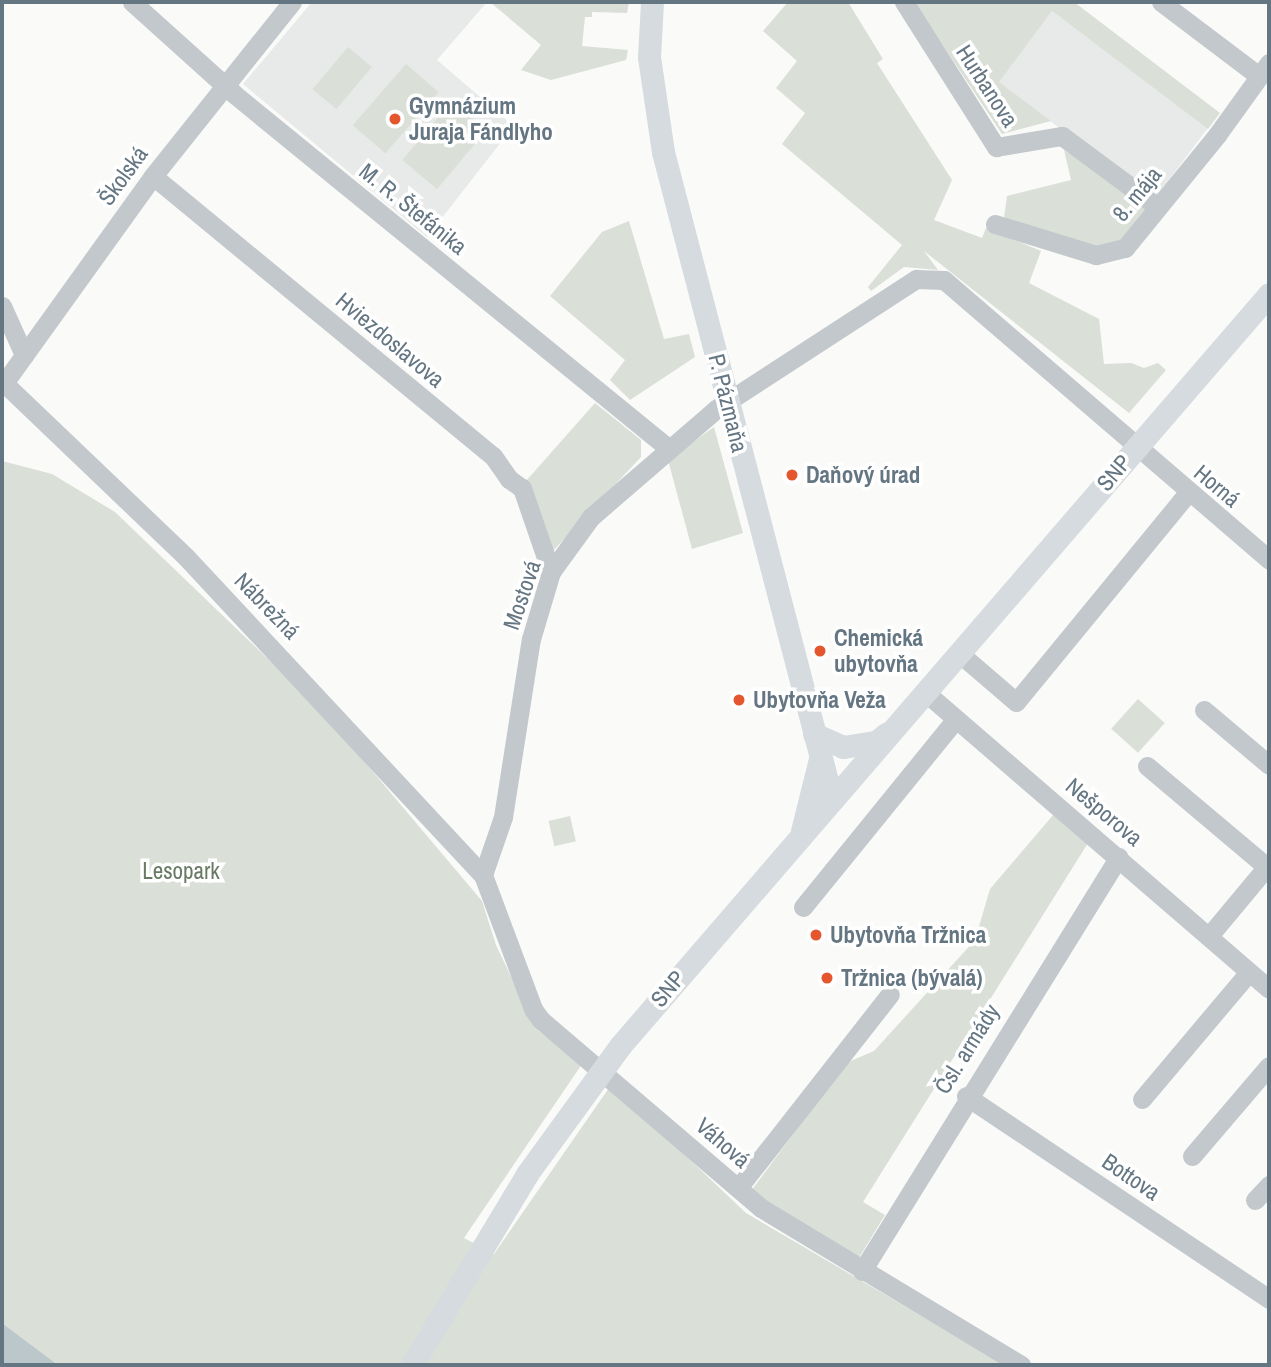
<!DOCTYPE html>
<meta charset="utf-8">
<style>
body{margin:0}
#map{position:relative;width:1271px;height:1367px;overflow:hidden;background:#fafaf8;font-family:"Archivo Narrow",sans-serif}
div>[style]{position:absolute}
.built>*{inset:0;background:#e8e9e9;transform-origin:0 0}
.green>*{inset:0;background:#dadfd7;transform-origin:0 0}
.water>*{inset:0;background:#bbc7cb}
.minor>*{height:19px;margin:-9.5px;padding:0 9.5px;transform-origin:9.5px;border-radius:9.5px;background:#c3c8cc}
.major>*{height:23px;margin:-11.5px;padding:0 11.5px;transform-origin:11.5px;border-radius:11.5px;background:#d6dbdf}
.dots>*{width:19px;height:19px;translate:-50% -50%;box-sizing:border-box;border:4px solid #fff;border-radius:50%}
span{translate:-50% -50%;white-space:nowrap;text-align:center;line-height:1.15;-webkit-text-stroke:7px #fff;paint-order:stroke}
.street-label{font-size:23px;color:#657683}
.poi-label{font-size:23px;color:#657683;font-weight:700}
.left{translate:0 -50%;text-align:left}
.park-label{font-size:23px;color:#687a64}
.frame{position:absolute;inset:0;border:4px solid #657683;pointer-events:none}
</style>
<div id="map">
<div class="built">
<div style="clip-path:polygon(312px 2px,487px 2px,437px 60px,509px 122px,505px 137px,427px 237px,243px 84px)"></div>
<div style="left:1052px;top:11px;width:195px;height:89px;rotate:37deg"></div>
</div>
<div class="green">
<div style="clip-path:polygon(490px 2px,629px 2px,627px 13px,592px 12px,592px 17px,585px 17px,582px 46px,628px 50px,626px 60px,551px 80px,521px 70px,541px 45px)"></div>
<div style="clip-path:polygon(788px 2px,848px 2px,883px 59px,877px 63px,952px 180px,934px 220px,982px 238px,986px 228px,1041px 251px,1029px 283px,1099px 319px,1104px 364px,1131px 363px,1144px 368px,1158px 363px,1166px 370px,1129px 413px,924px 251px,938px 270px,904px 267px,871px 291px,868px 287px,902px 245px,782px 144px,805px 113px,776px 88px,797px 61px,763px 31px)"></div>
<div style="clip-path:polygon(914px 2px,1074px 2px,1220px 113px,1208px 129px,1052px 11px,999px 82px,1051px 121px,1002px 134px)"></div>
<div style="left:348px;top:47px;width:31px;height:55px;rotate:40deg"></div>
<div style="left:406px;top:64px;width:43px;height:81px;rotate:41deg"></div>
<div style="left:452px;top:101px;width:45px;height:77px;rotate:40deg"></div>
<div style="clip-path:polygon(1064px 150px,1152px 206px,1115px 246px,1098px 249px,1004px 218px,1007px 196px,1071px 180px)"></div>
<div style="clip-path:polygon(629px 221px,664px 339px,689px 334px,695px 357px,630px 400px,610px 380px,625px 360px,550px 296px,602px 232px)"></div>
<div style="clip-path:polygon(595px 403px,641px 440px,641px 457px,550px 554px,526px 481px)"></div>
<div style="clip-path:polygon(714px 427px,743px 533px,692px 549px,668px 460px)"></div>
<div style="clip-path:polygon(2px 461px,52px 474px,115px 512px,319px 708px,482px 901px,496px 945px,536px 1029px,582px 1064px,464px 1238px,494px 1254px,611px 1085px,746px 1213px,1005px 1365px,58px 1365px,2px 1323px)"></div>
<div style="left:1138px;top:699px;width:36px;height:40px;rotate:42deg"></div>
<div style="clip-path:polygon(1054px 814px,1088px 843px,863px 1202px,885px 1215px,857px 1261px,751px 1191px,846px 1063px,874px 1051px,975px 940px,990px 889px)"></div>
<div style="left:570px;top:816px;width:26px;height:22px;rotate:77deg"></div>
</div>
<div class="water">
<div style="clip-path:polygon(2px 1323px,58px 1365px,2px 1365px)"></div>
</div>
<div class="minor">
<div style="left:132px;top:2px;width:137px;rotate:42deg"></div>
<div style="left:234px;top:94px;width:560px;rotate:39.2deg"></div>
<div style="left:904px;top:2px;width:172px;rotate:57.6deg"></div>
<div style="left:996px;top:147px;width:67px;rotate:-9.5deg"></div>
<div style="left:1062px;top:136px;width:119px;rotate:36.5deg"></div>
<div style="left:1161px;top:2px;width:123px;rotate:37.1deg"></div>
<div style="left:153px;top:176px;width:440px;rotate:39.5deg"></div>
<div style="left:493px;top:456px;width:28px;rotate:55deg"></div>
<div style="left:509px;top:479px;width:16px;rotate:35deg"></div>
<div style="left:522px;top:488px;width:89px;rotate:71deg"></div>
<div style="left:995px;top:224px;width:106px;rotate:17.1deg"></div>
<div style="left:1096px;top:255px;width:30px;rotate:-14deg"></div>
<div style="left:1125px;top:248px;width:146px;rotate:-50.8deg"></div>
<div style="left:1217px;top:135px;width:89px;rotate:-54.2deg"></div>
<div style="left:2px;top:306px;width:54px;rotate:65.8deg"></div>
<div style="left:4px;top:383px;width:252px;rotate:43.7deg"></div>
<div style="left:186px;top:557px;width:435px;rotate:47deg"></div>
<div style="left:483px;top:875px;width:143px;rotate:69.5deg"></div>
<div style="left:533px;top:1009px;width:14px;rotate:54deg"></div>
<div style="left:541px;top:1020px;width:289px;rotate:40.5deg"></div>
<div style="left:761px;top:1208px;width:304px;rotate:31.1deg"></div>
<div style="left:2px;top:386px;width:259px;rotate:-54.3deg"></div>
<div style="left:153px;top:176px;width:223px;rotate:-51.4deg"></div>
<div style="left:959px;top:653px;width:75px;rotate:40.7deg"></div>
<div style="left:1016px;top:702px;width:269px;rotate:-50.6deg"></div>
<div style="left:925px;top:692px;width:454px;rotate:40.8deg"></div>
<div style="left:1204px;top:710px;width:85px;rotate:40.2deg"></div>
<div style="left:1147px;top:766px;width:157px;rotate:40.1deg"></div>
<div style="left:483px;top:875px;width:61px;rotate:-71deg"></div>
<div style="left:503px;top:817px;width:180px;rotate:-81.1deg"></div>
<div style="left:531px;top:639px;width:70px;rotate:-73.4deg"></div>
<div style="left:551px;top:572px;width:68px;rotate:-54deg"></div>
<div style="left:591px;top:517px;width:165px;rotate:-40.8deg"></div>
<div style="left:716px;top:409px;width:239px;rotate:-33deg"></div>
<div style="left:916px;top:279px;width:28px;rotate:2deg"></div>
<div style="left:944px;top:280px;width:429px;rotate:40.7deg"></div>
<div style="left:803px;top:907px;width:242px;rotate:-50.9deg"></div>
<div style="left:1209px;top:936px;width:94px;rotate:-50.2deg"></div>
<div style="left:966px;top:1096px;width:365px;rotate:33.8deg"></div>
<div style="left:1142px;top:1099px;width:166px;rotate:-49.9deg"></div>
<div style="left:1192px;top:1156px;width:118px;rotate:-49.5deg"></div>
<div style="left:738px;top:1188px;width:246px;rotate:-51.9deg"></div>
<div style="left:1255px;top:1200px;width:21px;rotate:-47deg"></div>
<div style="left:862px;top:1271px;width:487px;rotate:-58.2deg"></div>
</div>
<div class="major">
<div style="left:652px;top:2px;width:55px;rotate:93.1deg"></div>
<div style="left:649px;top:57px;width:96px;rotate:81.6deg"></div>
<div style="left:663px;top:152px;width:670px;rotate:75.38deg"></div>
<div style="left:814px;top:734px;width:32px;rotate:24deg"></div>
<div style="left:843px;top:747px;width:33px;rotate:-9deg"></div>
<div style="left:876px;top:742px;width:13px;rotate:-39deg"></div>
<div style="left:802px;top:831px;width:74px;rotate:-76deg"></div>
<div style="left:412px;top:1365px;width:223px;rotate:-58.9deg"></div>
<div style="left:527px;top:1174px;width:158px;rotate:-54deg"></div>
<div style="left:620px;top:1046px;width:993px;rotate:-49.2deg"></div>
</div>
<div class="dots">
<div style="left:395px;top:119px;background:#e4572e"></div>
<div style="left:792px;top:475px;background:#e4572e"></div>
<div style="left:820px;top:651px;background:#e4572e"></div>
<div style="left:739px;top:700px;background:#e4572e"></div>
<div style="left:816px;top:935px;background:#e4572e"></div>
<div style="left:827px;top:978px;background:#e4572e"></div>
</div>
<div class="street-label">
<span style="left:987px;top:86px;rotate:57deg">Hurbanova</span>
<span style="left:123px;top:176px;rotate:-54deg">Školská</span>
<span style="left:1137px;top:194px;rotate:-51deg">8. mája</span>
<span style="left:413px;top:209px;rotate:39deg">M. R. Štefánika</span>
<span style="left:390px;top:340px;rotate:40deg">Hviezdoslavova</span>
<span style="left:728px;top:403px;rotate:76deg">P. Pázmaňa</span>
<span style="left:1114px;top:473px;rotate:-50deg">SNP</span>
<span style="left:1217px;top:486px;rotate:40deg">Horná</span>
<span style="left:522px;top:595px;rotate:-71deg">Mostová</span>
<span style="left:267px;top:606px;rotate:46deg">Nábrežná</span>
<span style="left:1104px;top:812px;rotate:40deg">Nešporova</span>
<span style="left:668px;top:989px;rotate:-50deg">SNP</span>
<span style="left:967px;top:1049px;rotate:-58deg">Čsl. armády</span>
<span style="left:723px;top:1143px;rotate:41deg">Váhová</span>
<span style="left:1131px;top:1177px;rotate:34deg">Bottova</span>
</div>
<div class="poi-label">
<span class="left" style="left:409px;top:119px">Gymnázium<br>Juraja Fándlyho</span>
<span class="left" style="left:806px;top:475px">Daňový úrad</span>
<span class="left" style="left:834px;top:651px">Chemická<br>ubytovňa</span>
<span class="left" style="left:753px;top:700px">Ubytovňa Veža</span>
<span class="left" style="left:830px;top:935px">Ubytovňa Tržnica</span>
<span class="left" style="left:841px;top:978px">Tržnica (bývalá)</span>
</div>
<div class="park-label">
<span style="left:181px;top:871px">Lesopark</span>
</div>
<div class="frame"></div>
</div>
